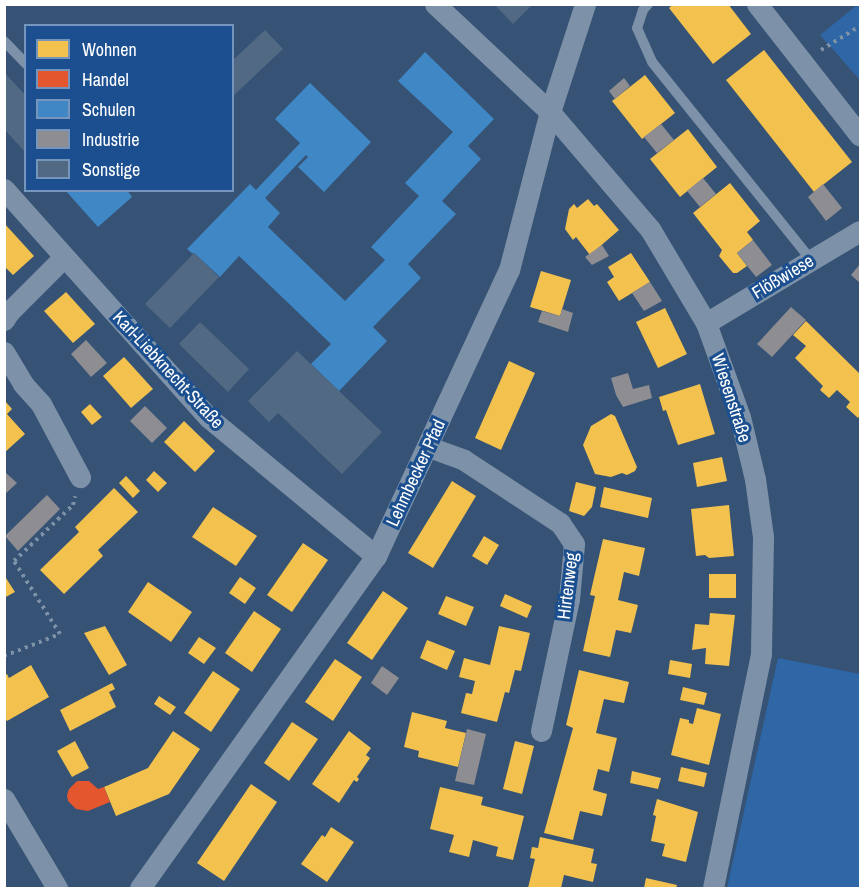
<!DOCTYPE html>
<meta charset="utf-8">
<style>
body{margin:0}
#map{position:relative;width:865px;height:893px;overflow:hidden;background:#365274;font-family:"Archivo Narrow",sans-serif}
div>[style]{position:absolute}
.green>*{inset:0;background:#2f66a5}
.homes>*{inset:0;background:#f2c14e}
.shops>*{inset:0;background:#e4572e}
.schools>*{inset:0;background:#3f88c5}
.industry>*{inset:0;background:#8d8d92}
.building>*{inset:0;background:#526984}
.path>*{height:4px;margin-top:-2px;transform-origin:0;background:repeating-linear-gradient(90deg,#7d92a8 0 3px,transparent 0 7.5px)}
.lane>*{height:10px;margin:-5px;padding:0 5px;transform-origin:5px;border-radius:5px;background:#7d92a8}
.street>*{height:21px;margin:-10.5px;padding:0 10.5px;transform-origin:10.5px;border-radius:10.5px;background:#7d92a8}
span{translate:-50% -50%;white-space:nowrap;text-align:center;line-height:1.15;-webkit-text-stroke:6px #1b4f8f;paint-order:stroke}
.street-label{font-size:18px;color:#fff}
.frame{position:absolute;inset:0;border:6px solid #fff;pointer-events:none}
.legend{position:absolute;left:24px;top:24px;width:210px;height:168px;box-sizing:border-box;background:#1b4f8f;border:2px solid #7695bc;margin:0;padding:8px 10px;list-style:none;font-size:18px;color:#fff}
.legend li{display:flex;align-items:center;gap:12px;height:30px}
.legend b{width:30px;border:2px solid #7695bc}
</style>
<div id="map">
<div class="green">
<i style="clip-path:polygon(857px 5px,860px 5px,860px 80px,820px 35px)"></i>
<i style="clip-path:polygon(778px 658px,860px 674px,860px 888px,727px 888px)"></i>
</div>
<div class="homes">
<i style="clip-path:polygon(673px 4px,728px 4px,751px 34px,713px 64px,669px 8px)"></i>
<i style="clip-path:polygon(764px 50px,852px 162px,814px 192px,726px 80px)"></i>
<i style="clip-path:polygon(645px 75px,675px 113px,642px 139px,612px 101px)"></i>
<i style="clip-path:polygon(688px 129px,717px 167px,680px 197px,650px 159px)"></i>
<i style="clip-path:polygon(730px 183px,760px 221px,747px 232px,753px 240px,737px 253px,747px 266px,737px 273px,733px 273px,719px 256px,722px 250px,693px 213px)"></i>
<i style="clip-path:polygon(588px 199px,594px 206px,597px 204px,619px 230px,590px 255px,576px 237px,573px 240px,565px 229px,569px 209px,574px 204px,577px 208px)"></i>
<i style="clip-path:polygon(4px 223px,34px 256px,13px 275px,4px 266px)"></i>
<i style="clip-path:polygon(631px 253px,650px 282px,619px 301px,607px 282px,614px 277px,608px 267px)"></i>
<i style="clip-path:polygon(541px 271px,571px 280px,560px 316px,530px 307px)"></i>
<i style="clip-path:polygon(66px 292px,95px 324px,73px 343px,44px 311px)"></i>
<i style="clip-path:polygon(665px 308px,687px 354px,658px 368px,636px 322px)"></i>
<i style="clip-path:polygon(806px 321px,860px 374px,860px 415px,858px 418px,846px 407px,850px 402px,837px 390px,829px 398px,820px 390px,823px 386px,795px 358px,806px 346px,793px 335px)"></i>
<i style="clip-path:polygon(124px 357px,153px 389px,131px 408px,103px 376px)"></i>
<i style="clip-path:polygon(509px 361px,535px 373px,501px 450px,475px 438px)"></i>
<i style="clip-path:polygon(700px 384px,715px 434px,678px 445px,666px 410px,663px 411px,659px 397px)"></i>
<i style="clip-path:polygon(5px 401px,12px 409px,7px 414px,25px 434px,4px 453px)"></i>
<i style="clip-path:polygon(90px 404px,102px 417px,92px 425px,81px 412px)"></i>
<i style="clip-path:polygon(611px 414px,615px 416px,637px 467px,635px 471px,627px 475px,622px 473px,611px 477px,595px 474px,583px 445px,591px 426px)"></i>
<i style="clip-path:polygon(184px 421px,215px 451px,195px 472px,164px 442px)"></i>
<i style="clip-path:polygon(722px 457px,727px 481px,697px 487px,693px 463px)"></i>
<i style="clip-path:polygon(154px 471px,167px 483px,158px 492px,146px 480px)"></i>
<i style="clip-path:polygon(126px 476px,140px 491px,133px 498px,119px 483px)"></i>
<i style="clip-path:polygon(452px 481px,476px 496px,433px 568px,408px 553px)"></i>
<i style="clip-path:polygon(576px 482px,596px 487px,592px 507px,584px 516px,569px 511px)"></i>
<i style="clip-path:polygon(604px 487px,652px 498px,648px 518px,600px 507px)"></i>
<i style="clip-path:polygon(114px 488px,138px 512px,98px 550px,103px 556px,64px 594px,40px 570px,79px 532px,75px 527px)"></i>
<i style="clip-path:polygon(729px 505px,734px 556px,709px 558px,705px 555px,696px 556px,691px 509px)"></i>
<i style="clip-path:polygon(213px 507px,257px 536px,236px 566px,192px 537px)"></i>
<i style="clip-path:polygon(484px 536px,499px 545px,487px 565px,472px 556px)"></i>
<i style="clip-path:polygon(603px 539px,645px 548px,639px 576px,624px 572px,618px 600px,638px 605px,631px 633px,616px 630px,610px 657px,583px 651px,595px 596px,590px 595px)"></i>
<i style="clip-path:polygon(303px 543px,328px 560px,292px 612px,267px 595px)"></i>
<i style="clip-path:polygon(709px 574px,736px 574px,736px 598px,709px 598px)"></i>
<i style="clip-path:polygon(4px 575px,15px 592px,4px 598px)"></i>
<i style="clip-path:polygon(240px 577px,256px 588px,245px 604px,229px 593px)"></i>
<i style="clip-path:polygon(148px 582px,192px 612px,171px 642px,128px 612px)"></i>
<i style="clip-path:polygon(383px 591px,408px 608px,372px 660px,347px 643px)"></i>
<i style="clip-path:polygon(505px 594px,532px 606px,527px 618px,500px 606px)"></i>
<i style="clip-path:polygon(446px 596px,474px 607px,466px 626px,438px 614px)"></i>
<i style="clip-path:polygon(254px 611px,281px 629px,252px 672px,225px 653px)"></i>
<i style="clip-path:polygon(710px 613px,735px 615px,729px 666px,705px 664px,706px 648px,692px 650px,695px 624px,709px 625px)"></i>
<i style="clip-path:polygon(105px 626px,127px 665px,109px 675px,84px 633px)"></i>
<i style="clip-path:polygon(499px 626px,530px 633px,521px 671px,515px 670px,509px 693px,505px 692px,497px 722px,461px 713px,466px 693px,472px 694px,475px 681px,459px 677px,464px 658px,490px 665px)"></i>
<i style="clip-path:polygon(199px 637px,216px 648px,204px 664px,188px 653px)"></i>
<i style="clip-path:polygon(427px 640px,455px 651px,447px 670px,420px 658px)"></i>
<i style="clip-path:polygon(335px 659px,362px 677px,333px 721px,305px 702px)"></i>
<i style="clip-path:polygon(670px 660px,692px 664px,690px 678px,668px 674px)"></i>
<i style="clip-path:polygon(31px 665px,49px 697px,7px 721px,4px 717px,4px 676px,7px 674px,9px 678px)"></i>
<i style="clip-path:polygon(579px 670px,629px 682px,624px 703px,604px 699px,596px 733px,617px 738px,609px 772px,598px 769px,593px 790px,607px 794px,602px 816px,580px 811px,573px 840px,544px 833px,573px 728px,566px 725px)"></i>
<i style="clip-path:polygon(213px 671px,240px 689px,211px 732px,184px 713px)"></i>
<i style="clip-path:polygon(112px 683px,115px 689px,109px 692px,116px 707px,70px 731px,60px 710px)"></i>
<i style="clip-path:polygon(683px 687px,707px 693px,704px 705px,680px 700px)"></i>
<i style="clip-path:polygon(159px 696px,176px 707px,170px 715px,154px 704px)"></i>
<i style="clip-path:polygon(697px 708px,721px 714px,709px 765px,671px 755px,680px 718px,689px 720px,689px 723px,693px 724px)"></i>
<i style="clip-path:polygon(412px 712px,447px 721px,445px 728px,466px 733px,458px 767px,418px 757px,419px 751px,404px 747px)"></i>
<i style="clip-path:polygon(292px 722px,318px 739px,289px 781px,264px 763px)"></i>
<i style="clip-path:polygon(173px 731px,200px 749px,169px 794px,116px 816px,104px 787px,148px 768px)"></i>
<i style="clip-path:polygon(349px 731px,371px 748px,366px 755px,370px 758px,357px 777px,359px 779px,357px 782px,354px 780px,339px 803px,312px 784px)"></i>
<i style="clip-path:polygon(75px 741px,89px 768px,72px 777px,57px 751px)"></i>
<i style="clip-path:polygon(515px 741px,534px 746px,522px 794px,503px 789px)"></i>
<i style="clip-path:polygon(681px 767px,707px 773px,704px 787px,678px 781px)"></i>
<i style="clip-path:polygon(632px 771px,661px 778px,658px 789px,630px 783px)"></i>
<i style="clip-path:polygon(251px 784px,277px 802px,224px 881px,197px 863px)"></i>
<i style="clip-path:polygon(440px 787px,483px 797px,481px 805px,524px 816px,513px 860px,496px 856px,498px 847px,473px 840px,469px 857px,449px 852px,454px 835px,430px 829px)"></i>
<i style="clip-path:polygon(657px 799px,698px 812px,686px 862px,662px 856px,665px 844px,651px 841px,656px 816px,653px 815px)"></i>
<i style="clip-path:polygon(331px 827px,354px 842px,327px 882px,301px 864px,322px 835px,325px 837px)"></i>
<i style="clip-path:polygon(540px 837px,594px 849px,591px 863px,597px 864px,593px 882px,564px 875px,561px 888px,528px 888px,535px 859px,530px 858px,532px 847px,538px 848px)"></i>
<i style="clip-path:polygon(646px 878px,677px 885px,676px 888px,644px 888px)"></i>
</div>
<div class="shops">
<i style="clip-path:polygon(77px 781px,89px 781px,98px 789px,104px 787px,110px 802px,88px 811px,76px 809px,68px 801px,67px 795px,69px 789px)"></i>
</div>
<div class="schools">
<i style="clip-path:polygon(425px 52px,494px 119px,468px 146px,481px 159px,442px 201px,456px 214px,408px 264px,421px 278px,373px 327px,387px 341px,339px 391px,311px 364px,331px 344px,239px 256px,220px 277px,194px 253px,193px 254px,187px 249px,250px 184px,256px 190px,300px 143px,275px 119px,310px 83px,371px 142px,324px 192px,298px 167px,308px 157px,306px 155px,265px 198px,280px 213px,268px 227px,345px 301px,385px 260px,371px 247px,419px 196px,405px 183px,453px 132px,398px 81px)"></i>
<i style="clip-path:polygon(65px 190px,127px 190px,132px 197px,98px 227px)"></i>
</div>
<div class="industry">
<i style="clip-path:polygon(624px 78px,630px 86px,615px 99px,609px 91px)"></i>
<i style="clip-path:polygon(661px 124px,674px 140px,657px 153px,644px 137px)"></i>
<i style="clip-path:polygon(703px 178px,716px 194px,700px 207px,687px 191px)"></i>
<i style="clip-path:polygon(823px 184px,842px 208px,826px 221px,808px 197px)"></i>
<i style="clip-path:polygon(753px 240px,772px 265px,756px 277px,737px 253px)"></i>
<i style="clip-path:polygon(602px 245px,609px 256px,592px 265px,585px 257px)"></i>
<i style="clip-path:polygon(860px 264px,860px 283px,851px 275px)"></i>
<i style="clip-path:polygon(650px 282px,662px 301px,644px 311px,632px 293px)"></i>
<i style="clip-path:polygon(791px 307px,806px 320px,772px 357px,757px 344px)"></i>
<i style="clip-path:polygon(562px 309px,573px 313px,568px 332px,538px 322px,542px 311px,560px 316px)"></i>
<i style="clip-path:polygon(86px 340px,107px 363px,91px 377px,71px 354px)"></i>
<i style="clip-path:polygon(628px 373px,633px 389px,649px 385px,652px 398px,623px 407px,616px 395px,611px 378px)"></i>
<i style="clip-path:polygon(145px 406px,167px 428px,152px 443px,130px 421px)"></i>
<i style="clip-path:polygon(4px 471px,17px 483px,4px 495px)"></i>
<i style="clip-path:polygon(47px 495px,60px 509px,18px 551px,5px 536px)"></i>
<i style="clip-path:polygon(382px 666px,399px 678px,387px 695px,371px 683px)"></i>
<i style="clip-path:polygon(467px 729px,486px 734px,474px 785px,455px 781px)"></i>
</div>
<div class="building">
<i style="clip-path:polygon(494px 4px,533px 4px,513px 24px)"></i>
<i style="clip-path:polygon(265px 30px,283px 49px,232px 97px,232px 61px)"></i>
<i style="clip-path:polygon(4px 72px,26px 96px,26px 153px,4px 129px)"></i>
<i style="clip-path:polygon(194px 253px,219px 277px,170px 328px,145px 304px)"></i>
<i style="clip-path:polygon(200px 322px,249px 369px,228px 392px,179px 344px)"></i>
<i style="clip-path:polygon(297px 351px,382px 432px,342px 474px,278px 413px,269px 422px,248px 401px)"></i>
</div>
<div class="path">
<i style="left:821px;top:50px;width:46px;rotate:-31.6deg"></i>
<i style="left:4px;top:656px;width:60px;rotate:-21.4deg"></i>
<i style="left:60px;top:634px;width:86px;rotate:-122.2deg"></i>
<i style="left:14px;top:561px;width:81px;rotate:-43.5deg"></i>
<i style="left:73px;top:505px;width:9px;rotate:-77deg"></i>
</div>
<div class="lane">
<i style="left:648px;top:4px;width:8px;rotate:130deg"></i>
<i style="left:643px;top:10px;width:19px;rotate:108deg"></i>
<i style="left:637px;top:28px;width:37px;rotate:66deg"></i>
<i style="left:652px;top:62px;width:254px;rotate:51.2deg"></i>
<i style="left:4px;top:41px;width:32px;rotate:46deg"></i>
</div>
<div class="street">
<i style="left:435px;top:4px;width:158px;rotate:43.2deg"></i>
<i style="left:550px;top:112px;width:154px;rotate:49.5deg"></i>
<i style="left:650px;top:229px;width:109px;rotate:59.2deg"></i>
<i style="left:706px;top:323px;width:100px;rotate:70.1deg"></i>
<i style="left:740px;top:417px;width:64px;rotate:76.4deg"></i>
<i style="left:755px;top:479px;width:59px;rotate:82.1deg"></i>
<i style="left:763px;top:537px;width:117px;rotate:91deg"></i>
<i style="left:761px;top:654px;width:239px;rotate:101.6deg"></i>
<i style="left:757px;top:4px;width:167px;rotate:52deg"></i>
<i style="left:4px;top:189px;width:307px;rotate:48.2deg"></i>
<i style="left:209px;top:418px;width:217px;rotate:39.6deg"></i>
<i style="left:4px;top:320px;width:9px;rotate:-58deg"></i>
<i style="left:9px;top:312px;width:78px;rotate:-45deg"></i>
<i style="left:706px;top:323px;width:179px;rotate:-30.9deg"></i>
<i style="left:4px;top:352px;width:37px;rotate:59deg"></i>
<i style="left:23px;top:384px;width:27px;rotate:48deg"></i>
<i style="left:41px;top:404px;width:83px;rotate:61.9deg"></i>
<i style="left:429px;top:447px;width:37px;rotate:20deg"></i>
<i style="left:464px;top:460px;width:115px;rotate:33.3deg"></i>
<i style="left:560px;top:523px;width:25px;rotate:56deg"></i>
<i style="left:574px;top:544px;width:55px;rotate:95.2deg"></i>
<i style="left:569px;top:599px;width:135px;rotate:102deg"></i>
<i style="left:4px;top:799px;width:104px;rotate:59.2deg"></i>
<i style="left:140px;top:888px;width:407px;rotate:-54.6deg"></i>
<i style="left:376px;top:556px;width:315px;rotate:-65.1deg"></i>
<i style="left:509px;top:270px;width:163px;rotate:-75.5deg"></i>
<i style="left:550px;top:112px;width:114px;rotate:-72deg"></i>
</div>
<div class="street-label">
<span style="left:783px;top:277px;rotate:-31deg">Flößwiese</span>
<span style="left:168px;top:370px;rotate:47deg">Karl-Liebknecht-Straße</span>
<span style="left:731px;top:398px;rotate:72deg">Wiesenstraße</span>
<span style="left:416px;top:473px;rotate:-65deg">Lehmbecker Pfad</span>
<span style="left:568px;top:586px;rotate:-83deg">Hirtenweg</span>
</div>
<div class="frame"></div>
<ul class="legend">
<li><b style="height:16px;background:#f2c14e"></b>Wohnen</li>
<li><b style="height:16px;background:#e4572e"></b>Handel</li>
<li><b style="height:16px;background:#3f88c5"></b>Schulen</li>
<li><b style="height:16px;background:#8d8d92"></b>Industrie</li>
<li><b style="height:16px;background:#526984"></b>Sonstige</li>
</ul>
</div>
